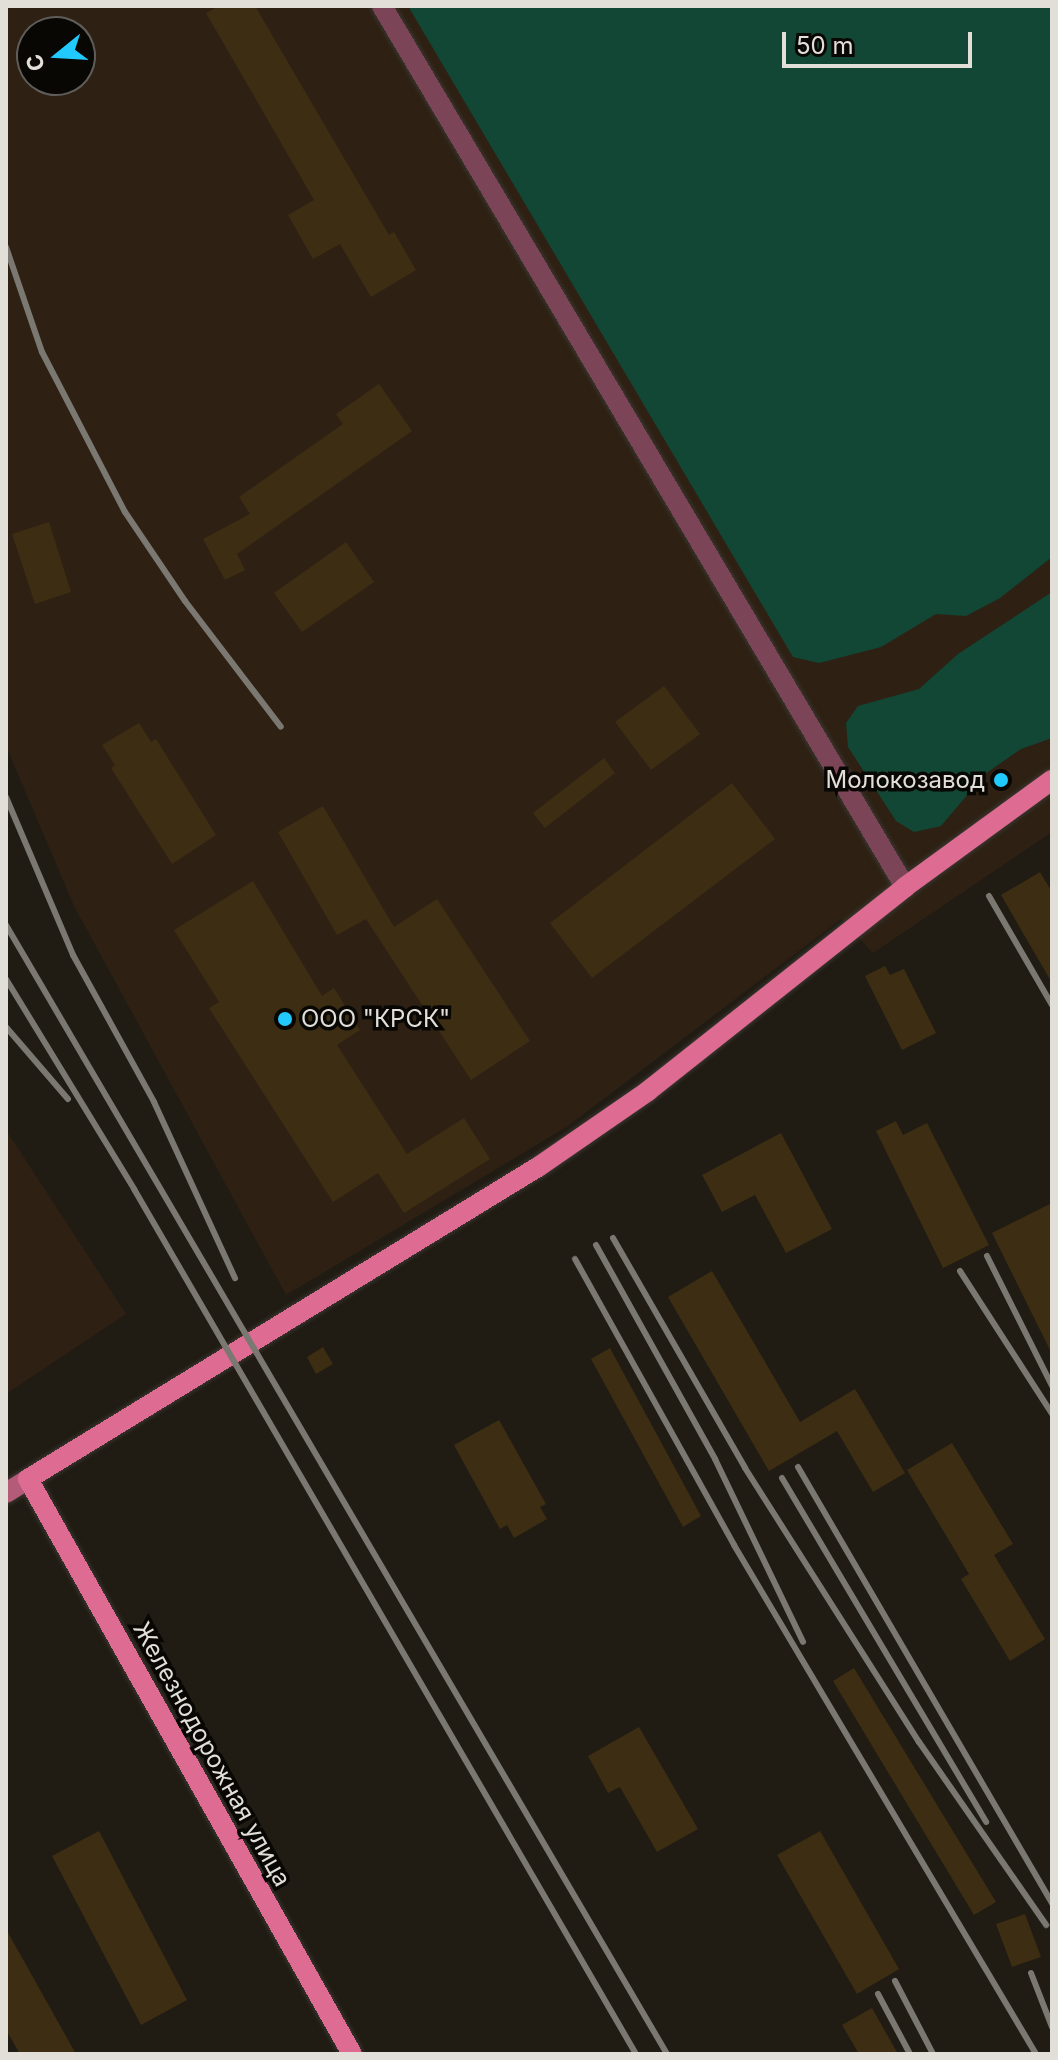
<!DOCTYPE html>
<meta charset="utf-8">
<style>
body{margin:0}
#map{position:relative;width:1058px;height:2060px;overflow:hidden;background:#201c14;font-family:Inter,sans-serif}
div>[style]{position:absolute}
.industrial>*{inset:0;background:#2e2114}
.green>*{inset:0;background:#114734}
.building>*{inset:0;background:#3c2d13}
.roads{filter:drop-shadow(0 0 2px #3b3730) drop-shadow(0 0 2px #3b3730)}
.minor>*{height:20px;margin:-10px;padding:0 10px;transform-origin:10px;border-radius:10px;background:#7c4557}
.secondary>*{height:20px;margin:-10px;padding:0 10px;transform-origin:10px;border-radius:10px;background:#b35b78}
.primary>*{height:20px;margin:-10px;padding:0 10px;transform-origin:10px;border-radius:10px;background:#dd6b92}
.rail>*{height:6px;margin:-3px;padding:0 3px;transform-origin:3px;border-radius:3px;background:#7b7871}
.dots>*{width:22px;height:22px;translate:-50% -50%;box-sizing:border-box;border:4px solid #080704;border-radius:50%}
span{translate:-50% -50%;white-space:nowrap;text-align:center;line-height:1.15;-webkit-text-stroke:7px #080704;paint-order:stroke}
.poi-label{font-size:24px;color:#e2dfd9}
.right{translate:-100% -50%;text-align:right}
.left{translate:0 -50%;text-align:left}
.street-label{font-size:24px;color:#e2dfd9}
.frame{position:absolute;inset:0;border:8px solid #e2dfd9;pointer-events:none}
.north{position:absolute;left:16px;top:16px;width:80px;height:80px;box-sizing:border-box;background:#080704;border:2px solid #5f5d59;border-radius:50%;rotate:252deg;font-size:22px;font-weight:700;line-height:32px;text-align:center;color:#e2dfd9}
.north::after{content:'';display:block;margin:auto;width:28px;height:36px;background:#21c9fd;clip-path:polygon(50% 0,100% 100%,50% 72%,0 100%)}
.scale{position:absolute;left:782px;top:32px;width:190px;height:36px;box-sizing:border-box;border:4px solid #e2dfd9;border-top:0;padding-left:10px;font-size:24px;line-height:28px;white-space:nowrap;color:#e2dfd9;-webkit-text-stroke:6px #080704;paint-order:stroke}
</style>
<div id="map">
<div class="industrial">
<i style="clip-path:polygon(evenodd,6px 6px,1052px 6px,1052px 832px,873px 953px,841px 919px,568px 1126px,286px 1295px,74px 906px,6px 746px,6px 6px,32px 32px,80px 32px,80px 80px,32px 80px,32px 32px)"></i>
<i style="clip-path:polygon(6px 1130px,126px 1314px,6px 1394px)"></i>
</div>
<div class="green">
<i style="clip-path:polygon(408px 6px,1052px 6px,1052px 557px,1000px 598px,966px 616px,936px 614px,881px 647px,819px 663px,793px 657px)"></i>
<i style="clip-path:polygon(1052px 592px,1052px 738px,1021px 749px,985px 774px,941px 826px,914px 832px,896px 821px,848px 747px,846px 723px,858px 706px,919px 689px,958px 654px)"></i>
</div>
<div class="building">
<i style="clip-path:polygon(219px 6px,255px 6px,389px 235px,394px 232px,416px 270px,371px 297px,340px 244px,313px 259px,288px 215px,314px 200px,206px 13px)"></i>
<i style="clip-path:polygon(379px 384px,412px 431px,237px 554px,245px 570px,225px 580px,203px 539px,250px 514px,239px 497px,343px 424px,336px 414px)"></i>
<i style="clip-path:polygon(49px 522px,71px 592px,35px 604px,12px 534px)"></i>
<i style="clip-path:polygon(346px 542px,374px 582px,302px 632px,274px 593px)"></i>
<i style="clip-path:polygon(664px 686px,700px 734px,651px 770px,615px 722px)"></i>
<i style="clip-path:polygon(139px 723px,151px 742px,156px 739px,216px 835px,172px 864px,111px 768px,115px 765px,102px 745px)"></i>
<i style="clip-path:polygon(604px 758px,615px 773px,545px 828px,533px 813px)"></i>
<i style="clip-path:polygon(732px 783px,775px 839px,592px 978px,550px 923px)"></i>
<i style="clip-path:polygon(323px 806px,394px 927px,437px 899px,530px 1041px,471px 1080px,366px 919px,337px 935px,278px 832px)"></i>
<i style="clip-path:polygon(1040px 872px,1052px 892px,1052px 983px,1001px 895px)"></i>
<i style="clip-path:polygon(253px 881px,322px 996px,334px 988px,360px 1030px,337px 1045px,407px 1154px,464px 1118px,490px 1159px,404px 1213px,378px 1173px,333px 1202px,209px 1008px,219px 1002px,174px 930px)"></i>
<i style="clip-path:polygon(885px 966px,890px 975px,904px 969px,936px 1033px,902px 1050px,865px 976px)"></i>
<i style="clip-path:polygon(896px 1121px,903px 1135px,927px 1123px,989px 1245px,943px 1268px,876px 1131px)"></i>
<i style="clip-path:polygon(781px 1133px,832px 1229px,786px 1253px,755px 1195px,722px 1212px,702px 1175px)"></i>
<i style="clip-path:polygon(1052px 1203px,1052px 1354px,992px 1233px)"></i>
<i style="clip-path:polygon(712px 1271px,800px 1422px,855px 1389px,905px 1473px,873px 1492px,837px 1431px,769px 1471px,668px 1297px)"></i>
<i style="clip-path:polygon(323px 1347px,333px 1364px,316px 1374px,307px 1357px)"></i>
<i style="clip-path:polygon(610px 1348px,701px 1516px,683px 1527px,591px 1359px)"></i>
<i style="clip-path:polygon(499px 1420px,546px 1504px,540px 1507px,547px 1519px,514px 1538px,507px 1525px,500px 1529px,454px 1445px)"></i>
<i style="clip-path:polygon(952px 1443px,1013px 1544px,994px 1555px,1045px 1639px,1010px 1661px,961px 1579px,969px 1574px,907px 1470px)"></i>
<i style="clip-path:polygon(854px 1668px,996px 1902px,974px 1915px,833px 1681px)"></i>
<i style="clip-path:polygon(639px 1727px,698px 1829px,657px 1852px,620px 1787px,608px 1793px,588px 1756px)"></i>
<i style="clip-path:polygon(99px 1831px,187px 2000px,141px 2025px,52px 1856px)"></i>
<i style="clip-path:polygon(820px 1831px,899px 1969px,857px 1994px,777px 1855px)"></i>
<i style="clip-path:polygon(1025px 1914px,1041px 1957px,1012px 1967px,996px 1924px)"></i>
<i style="clip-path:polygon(6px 1929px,76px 2054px,20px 2054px,6px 2030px)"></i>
<i style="clip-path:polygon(872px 2008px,898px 2054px,859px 2054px,842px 2025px)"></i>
</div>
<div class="roads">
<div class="minor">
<i style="left:382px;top:6px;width:1025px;rotate:59.3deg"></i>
</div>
<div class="secondary">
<i style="left:6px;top:1493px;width:26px;rotate:-32deg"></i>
</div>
<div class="primary">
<i style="left:352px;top:2054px;width:660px;rotate:-119.4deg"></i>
<i style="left:28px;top:1479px;width:598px;rotate:-31.46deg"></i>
<i style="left:538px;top:1167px;width:134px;rotate:-34.6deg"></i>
<i style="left:648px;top:1091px;width:328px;rotate:-38.4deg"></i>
<i style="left:905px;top:887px;width:182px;rotate:-36.1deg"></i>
</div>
</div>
<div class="rail">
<i style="left:6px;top:247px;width:111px;rotate:71.1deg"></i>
<i style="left:42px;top:352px;width:180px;rotate:62.6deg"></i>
<i style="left:125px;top:512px;width:107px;rotate:56deg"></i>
<i style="left:185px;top:601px;width:158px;rotate:52.7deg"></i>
<i style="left:6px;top:797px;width:172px;rotate:67deg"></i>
<i style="left:73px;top:955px;width:168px;rotate:61.1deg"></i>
<i style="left:154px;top:1102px;width:194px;rotate:65.3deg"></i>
<i style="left:989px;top:896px;width:126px;rotate:60deg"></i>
<i style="left:6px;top:925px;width:1308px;rotate:59.65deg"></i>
<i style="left:6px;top:979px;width:246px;rotate:58.6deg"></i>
<i style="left:134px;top:1189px;width:1000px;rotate:59.87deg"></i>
<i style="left:6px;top:1027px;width:95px;rotate:49.3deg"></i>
<i style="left:613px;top:1238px;width:265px;rotate:60.1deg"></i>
<i style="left:745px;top:1468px;width:325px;rotate:57.6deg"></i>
<i style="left:919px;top:1742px;width:223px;rotate:55.2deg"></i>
<i style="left:596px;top:1245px;width:245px;rotate:60.9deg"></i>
<i style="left:715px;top:1459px;width:203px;rotate:64.3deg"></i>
<i style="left:987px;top:1256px;width:145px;rotate:63.4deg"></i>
<i style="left:575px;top:1259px;width:327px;rotate:60.9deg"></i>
<i style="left:734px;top:1545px;width:592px;rotate:59.32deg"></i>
<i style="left:960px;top:1271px;width:170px;rotate:57.2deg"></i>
<i style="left:798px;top:1467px;width:505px;rotate:59.78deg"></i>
<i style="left:782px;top:1478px;width:400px;rotate:59.3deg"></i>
<i style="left:1031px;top:1973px;width:58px;rotate:68.7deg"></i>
<i style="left:895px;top:1981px;width:82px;rotate:62.5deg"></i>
<i style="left:878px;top:1994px;width:68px;rotate:61.9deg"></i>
</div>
<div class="dots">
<i style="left:1001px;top:780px;background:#21c9fd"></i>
<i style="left:285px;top:1019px;background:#21c9fd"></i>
</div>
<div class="poi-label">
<span class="right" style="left:985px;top:780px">Молокозавод</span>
<span class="left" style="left:301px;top:1019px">ООО "КРСК"</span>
</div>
<div class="street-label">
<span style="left:212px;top:1754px;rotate:61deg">Железнодорожная улица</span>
</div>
<div class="frame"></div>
<div class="north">С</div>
<div class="scale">50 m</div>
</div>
